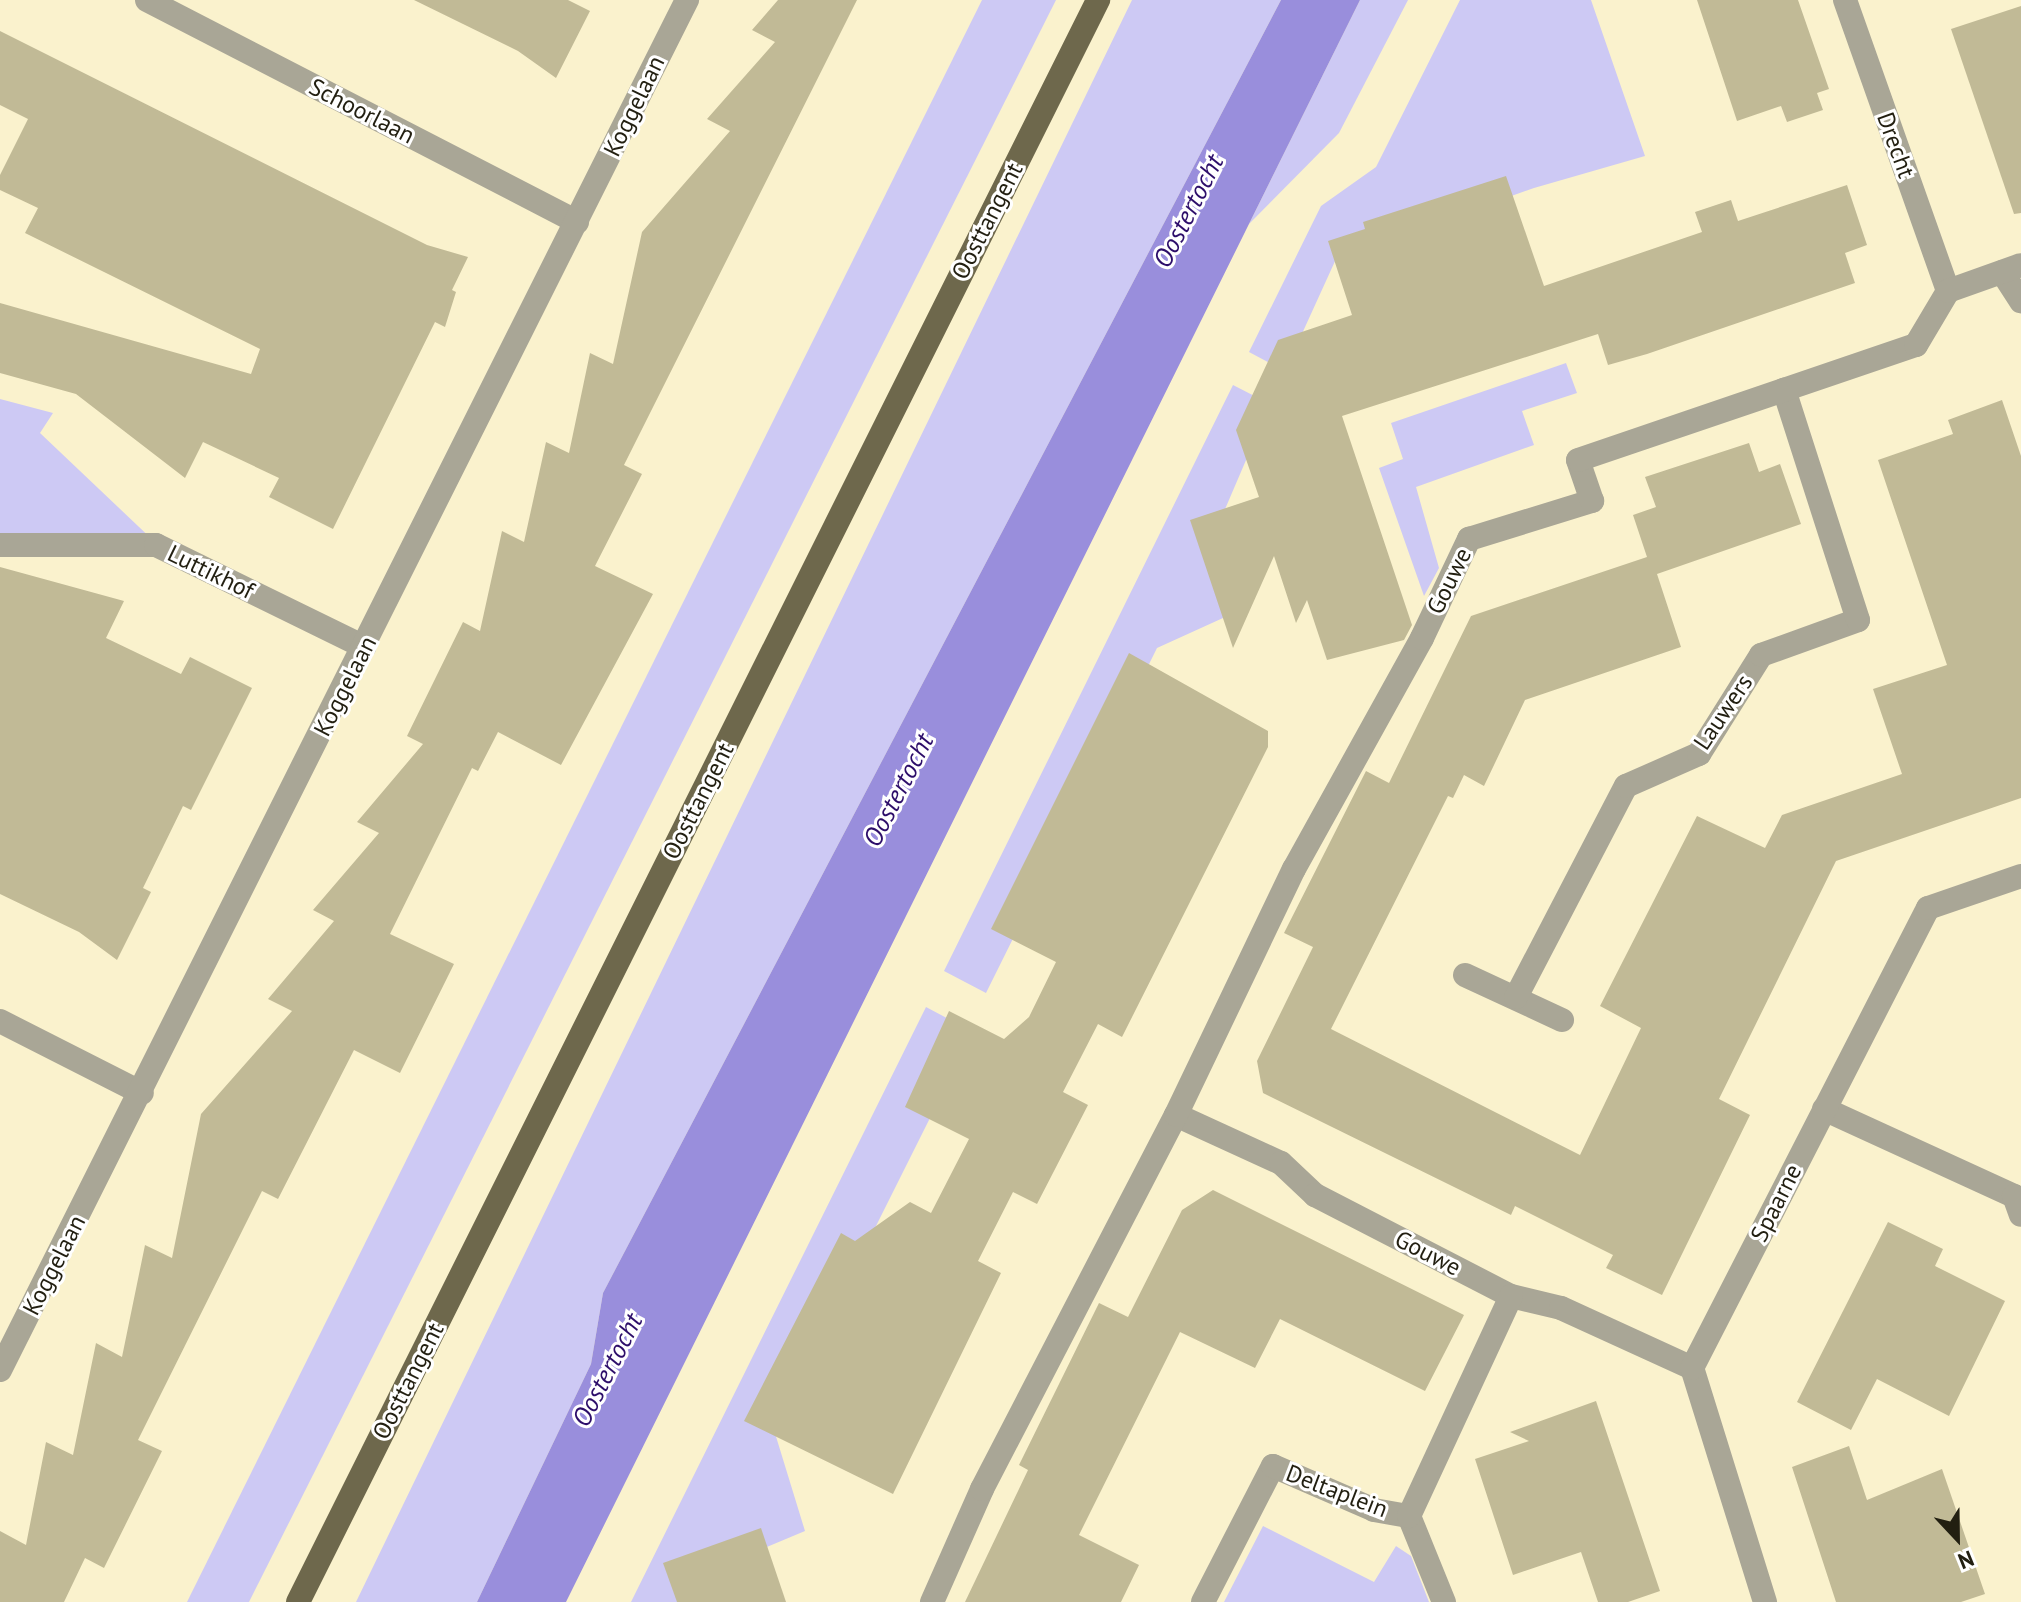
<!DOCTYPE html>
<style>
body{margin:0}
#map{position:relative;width:2021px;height:1602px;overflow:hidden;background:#faf2cd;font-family:"PT Sans",sans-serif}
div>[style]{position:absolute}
.green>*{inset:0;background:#cdc9f4}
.water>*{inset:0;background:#998edc}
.building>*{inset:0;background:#c1ba96}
.minor>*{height:24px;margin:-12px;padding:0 12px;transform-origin:12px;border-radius:12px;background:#a9a696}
.major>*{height:24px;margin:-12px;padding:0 12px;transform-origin:12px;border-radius:12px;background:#6e684c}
span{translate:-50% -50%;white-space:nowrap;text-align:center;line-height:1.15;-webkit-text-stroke:6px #fff;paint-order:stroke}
.street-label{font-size:24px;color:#221f11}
.water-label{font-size:26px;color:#2d0e6a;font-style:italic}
.north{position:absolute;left:1917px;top:1498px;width:80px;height:80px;-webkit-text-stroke:6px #fff;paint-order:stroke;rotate:158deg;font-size:22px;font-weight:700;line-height:32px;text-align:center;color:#221f11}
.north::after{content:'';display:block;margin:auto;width:28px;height:36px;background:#221f11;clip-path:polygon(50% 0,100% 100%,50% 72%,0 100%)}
</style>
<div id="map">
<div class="green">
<i style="clip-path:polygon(982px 0,1056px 0,249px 1602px,187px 1602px)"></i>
<i style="clip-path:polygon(1132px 0,1281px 0,603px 1293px,591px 1364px,477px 1602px,356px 1602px)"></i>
<i style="clip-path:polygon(1360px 0,1408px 0,1339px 133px,1249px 224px)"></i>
<i style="clip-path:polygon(1460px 0,1591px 0,1645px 156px,1534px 188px,1336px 259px,1285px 371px,1249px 352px,1321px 206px,1376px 167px)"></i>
<i style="clip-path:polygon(1566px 363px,1577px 393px,1522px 411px,1534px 445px,1416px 487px,1439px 568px,1424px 596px,1379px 468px,1403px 459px,1391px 423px)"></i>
<i style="clip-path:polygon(1233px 385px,1270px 404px,1214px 535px,1245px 608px,1157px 648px,986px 993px,944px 971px)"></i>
<i style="clip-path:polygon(0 399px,53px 413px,40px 433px,158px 545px,0 545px)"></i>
<i style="clip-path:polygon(926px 1007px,973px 1032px,774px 1430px,805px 1531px,693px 1578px,680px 1602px,631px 1602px)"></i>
<i style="clip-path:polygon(1263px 1526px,1374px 1582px,1396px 1546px,1411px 1556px,1429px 1602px,1224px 1602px)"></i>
</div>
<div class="water">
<i style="clip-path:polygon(1281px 0,1360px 0,566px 1602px,477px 1602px,591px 1364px,603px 1293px)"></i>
</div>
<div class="building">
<i style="clip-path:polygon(414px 0,568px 0,590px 11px,556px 78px,518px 51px)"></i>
<i style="clip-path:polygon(778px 0,857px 0,624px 465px,642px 474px,595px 566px,653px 594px,561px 765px,498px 732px,478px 771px,472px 768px,390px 934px,454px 964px,400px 1073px,354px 1050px,278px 1199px,262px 1191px,138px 1440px,162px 1451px,104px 1568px,85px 1558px,64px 1602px,0 1602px,0 1531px,26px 1545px,46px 1442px,73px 1455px,96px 1343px,122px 1357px,145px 1245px,172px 1258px,201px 1114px,292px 1011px,268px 999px,334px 921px,313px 910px,379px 833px,357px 822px,423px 744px,407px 736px,463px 622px,480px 631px,502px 531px,524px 542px,546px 442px,569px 453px,590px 353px,613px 364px,642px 232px,730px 131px,707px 119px,775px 42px,752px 30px)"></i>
<i style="clip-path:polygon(1697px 0,1798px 0,1829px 89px,1817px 93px,1823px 110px,1787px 122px,1781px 106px,1737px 121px)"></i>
<i style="clip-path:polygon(2021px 6px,2021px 213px,2014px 214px,1951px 29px)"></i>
<i style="clip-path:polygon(0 31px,427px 245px,468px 257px,452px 290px,456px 292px,445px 327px,435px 322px,333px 529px,269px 497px,279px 478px,203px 442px,185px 478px,76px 394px,0 373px,0 303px,251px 374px,260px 349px,25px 233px,38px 208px,0 190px,0 175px,28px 119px,0 105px)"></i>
<i style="clip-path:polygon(1506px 176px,1544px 286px,1702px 232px,1695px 212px,1731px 200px,1738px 221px,1847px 185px,1867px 245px,1845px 253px,1855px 283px,1647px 354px,1608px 365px,1598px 334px,1342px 416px,1412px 625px,1404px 640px,1327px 660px,1307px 600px,1296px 623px,1274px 556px,1233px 648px,1190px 520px,1259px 497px,1236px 430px,1278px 340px,1352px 315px,1328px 241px,1365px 229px,1363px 222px)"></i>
<i style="clip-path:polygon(2002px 400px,2021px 456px,2021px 798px,1836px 861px,1719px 1099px,1750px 1115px,1662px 1295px,1606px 1268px,1613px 1255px,1515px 1206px,1511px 1215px,1263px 1093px,1257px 1061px,1313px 947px,1284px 933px,1366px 771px,1389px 783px,1471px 616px,1647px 557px,1633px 515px,1656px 507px,1645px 477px,1749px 443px,1759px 472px,1780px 464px,1801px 524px,1657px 574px,1681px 647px,1525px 700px,1484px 786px,1464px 775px,1453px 798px,1448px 796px,1331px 1029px,1580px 1155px,1641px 1028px,1600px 1006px,1697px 816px,1765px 848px,1782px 815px,1902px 774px,1873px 689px,1947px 665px,1878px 460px,1953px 434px,1948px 420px)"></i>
<i style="clip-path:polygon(0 567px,124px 601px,106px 638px,181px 674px,190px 657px,252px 688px,191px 810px,183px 806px,143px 888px,151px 892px,117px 960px,79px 932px,0 894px)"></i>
<i style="clip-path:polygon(1129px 653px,1268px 731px,1268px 747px,1122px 1037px,1098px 1024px,1063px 1092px,1088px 1105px,1037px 1204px,1013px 1192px,978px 1261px,1001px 1273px,893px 1494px,744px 1421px,841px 1233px,855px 1241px,910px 1202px,931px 1213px,969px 1139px,905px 1107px,949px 1011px,1004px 1039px,1029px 1017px,1056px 962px,991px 929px)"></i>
<i style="clip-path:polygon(1213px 1190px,1464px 1315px,1425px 1391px,1280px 1319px,1255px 1368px,1180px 1332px,1079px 1535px,1139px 1565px,1121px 1602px,965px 1602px,1028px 1470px,1019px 1465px,1099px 1303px,1128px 1317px,1182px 1210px)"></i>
<i style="clip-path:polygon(1888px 1222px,1943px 1249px,1935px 1266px,2005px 1301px,1949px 1416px,1877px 1379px,1851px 1430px,1797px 1402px)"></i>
<i style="clip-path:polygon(1596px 1401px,1660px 1591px,1628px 1602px,1598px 1602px,1581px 1552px,1513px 1575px,1475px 1459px,1529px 1441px,1510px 1432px)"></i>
<i style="clip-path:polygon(1849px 1446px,1867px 1500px,1942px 1469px,1985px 1594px,1961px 1602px,1836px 1602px,1792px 1467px)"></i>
<i style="clip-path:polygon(761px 1528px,786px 1602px,677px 1602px,663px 1563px)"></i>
</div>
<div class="minor">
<i style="left:147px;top:0;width:484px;rotate:27.3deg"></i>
<i style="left:1845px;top:0;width:309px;rotate:70.5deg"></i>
<i style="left:2002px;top:272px;width:35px;rotate:57deg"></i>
<i style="left:0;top:545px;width:156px"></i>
<i style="left:156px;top:545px;width:232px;rotate:26.1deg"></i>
<i style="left:1465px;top:975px;width:107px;rotate:24.9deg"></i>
<i style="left:1516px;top:997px;width:238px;rotate:-62.5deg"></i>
<i style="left:1626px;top:786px;width:80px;rotate:-23.7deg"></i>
<i style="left:1699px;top:754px;width:117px;rotate:-57.9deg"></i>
<i style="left:1761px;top:655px;width:103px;rotate:-19.8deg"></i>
<i style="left:1858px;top:620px;width:242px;rotate:-107.8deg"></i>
<i style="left:0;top:1021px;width:159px;rotate:26.9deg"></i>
<i style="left:1824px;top:1109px;width:209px;rotate:24.6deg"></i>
<i style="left:2014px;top:1196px;width:20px;rotate:70deg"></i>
<i style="left:1176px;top:1115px;width:115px;rotate:24.6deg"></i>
<i style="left:1281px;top:1163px;width:47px;rotate:43.3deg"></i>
<i style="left:1315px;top:1195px;width:220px;rotate:27.3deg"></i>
<i style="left:1511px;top:1296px;width:51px;rotate:13.5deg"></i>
<i style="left:1561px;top:1308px;width:144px;rotate:24.6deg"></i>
<i style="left:0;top:1370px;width:1533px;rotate:-63.37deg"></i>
<i style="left:1409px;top:1516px;width:93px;rotate:67.9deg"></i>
<i style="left:932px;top:1602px;width:124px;rotate:-66.1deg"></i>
<i style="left:982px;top:1489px;width:421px;rotate:-62.6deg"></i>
<i style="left:1176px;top:1115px;width:273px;rotate:-64.4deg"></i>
<i style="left:1294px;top:869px;width:264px;rotate:-61deg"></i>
<i style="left:1422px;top:638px;width:110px;rotate:-64.6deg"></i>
<i style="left:1469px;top:539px;width:129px;rotate:-17.2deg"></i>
<i style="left:1592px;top:501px;width:43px;rotate:-108.9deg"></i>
<i style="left:1578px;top:460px;width:357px;rotate:-18.8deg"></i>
<i style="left:1916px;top:345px;width:63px;rotate:-59.3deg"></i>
<i style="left:1948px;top:291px;width:77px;rotate:-19.6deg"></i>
<i style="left:1203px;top:1602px;width:153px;rotate:-62.8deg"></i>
<i style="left:1273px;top:1466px;width:110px;rotate:23.5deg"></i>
<i style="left:1374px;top:1510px;width:36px;rotate:10deg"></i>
<i style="left:1409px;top:1516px;width:242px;rotate:-65.1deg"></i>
<i style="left:1765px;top:1602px;width:245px;rotate:-107.3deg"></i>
<i style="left:1692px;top:1368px;width:517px;rotate:-62.84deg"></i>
<i style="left:1928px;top:908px;width:98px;rotate:-19deg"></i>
</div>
<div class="major">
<i style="left:298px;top:1602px;width:1791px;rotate:-63.46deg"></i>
</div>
<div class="street-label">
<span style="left:634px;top:106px;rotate:-64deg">Koggelaan</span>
<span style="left:362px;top:111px;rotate:27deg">Schoorlaan</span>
<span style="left:1896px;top:145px;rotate:70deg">Drecht</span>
<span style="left:987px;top:221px;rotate:-63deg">Oosttangent</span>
<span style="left:211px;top:572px;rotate:26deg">Luttikhof</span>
<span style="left:1449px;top:581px;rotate:-64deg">Gouwe</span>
<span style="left:345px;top:686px;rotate:-63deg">Koggelaan</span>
<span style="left:1723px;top:712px;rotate:-56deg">Lauwers</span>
<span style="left:698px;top:801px;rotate:-63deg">Oosttangent</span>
<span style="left:1776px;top:1203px;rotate:-63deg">Spaarne</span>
<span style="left:1428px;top:1253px;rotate:27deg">Gouwe</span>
<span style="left:54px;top:1265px;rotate:-63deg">Koggelaan</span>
<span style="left:408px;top:1381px;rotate:-63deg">Oosttangent</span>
<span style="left:1337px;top:1491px;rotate:21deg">Deltaplein</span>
</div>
<div class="water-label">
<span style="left:1188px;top:211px;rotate:-63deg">Oostertocht</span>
<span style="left:898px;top:790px;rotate:-63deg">Oostertocht</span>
<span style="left:607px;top:1370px;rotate:-63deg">Oostertocht</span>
</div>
<div class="north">N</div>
</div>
